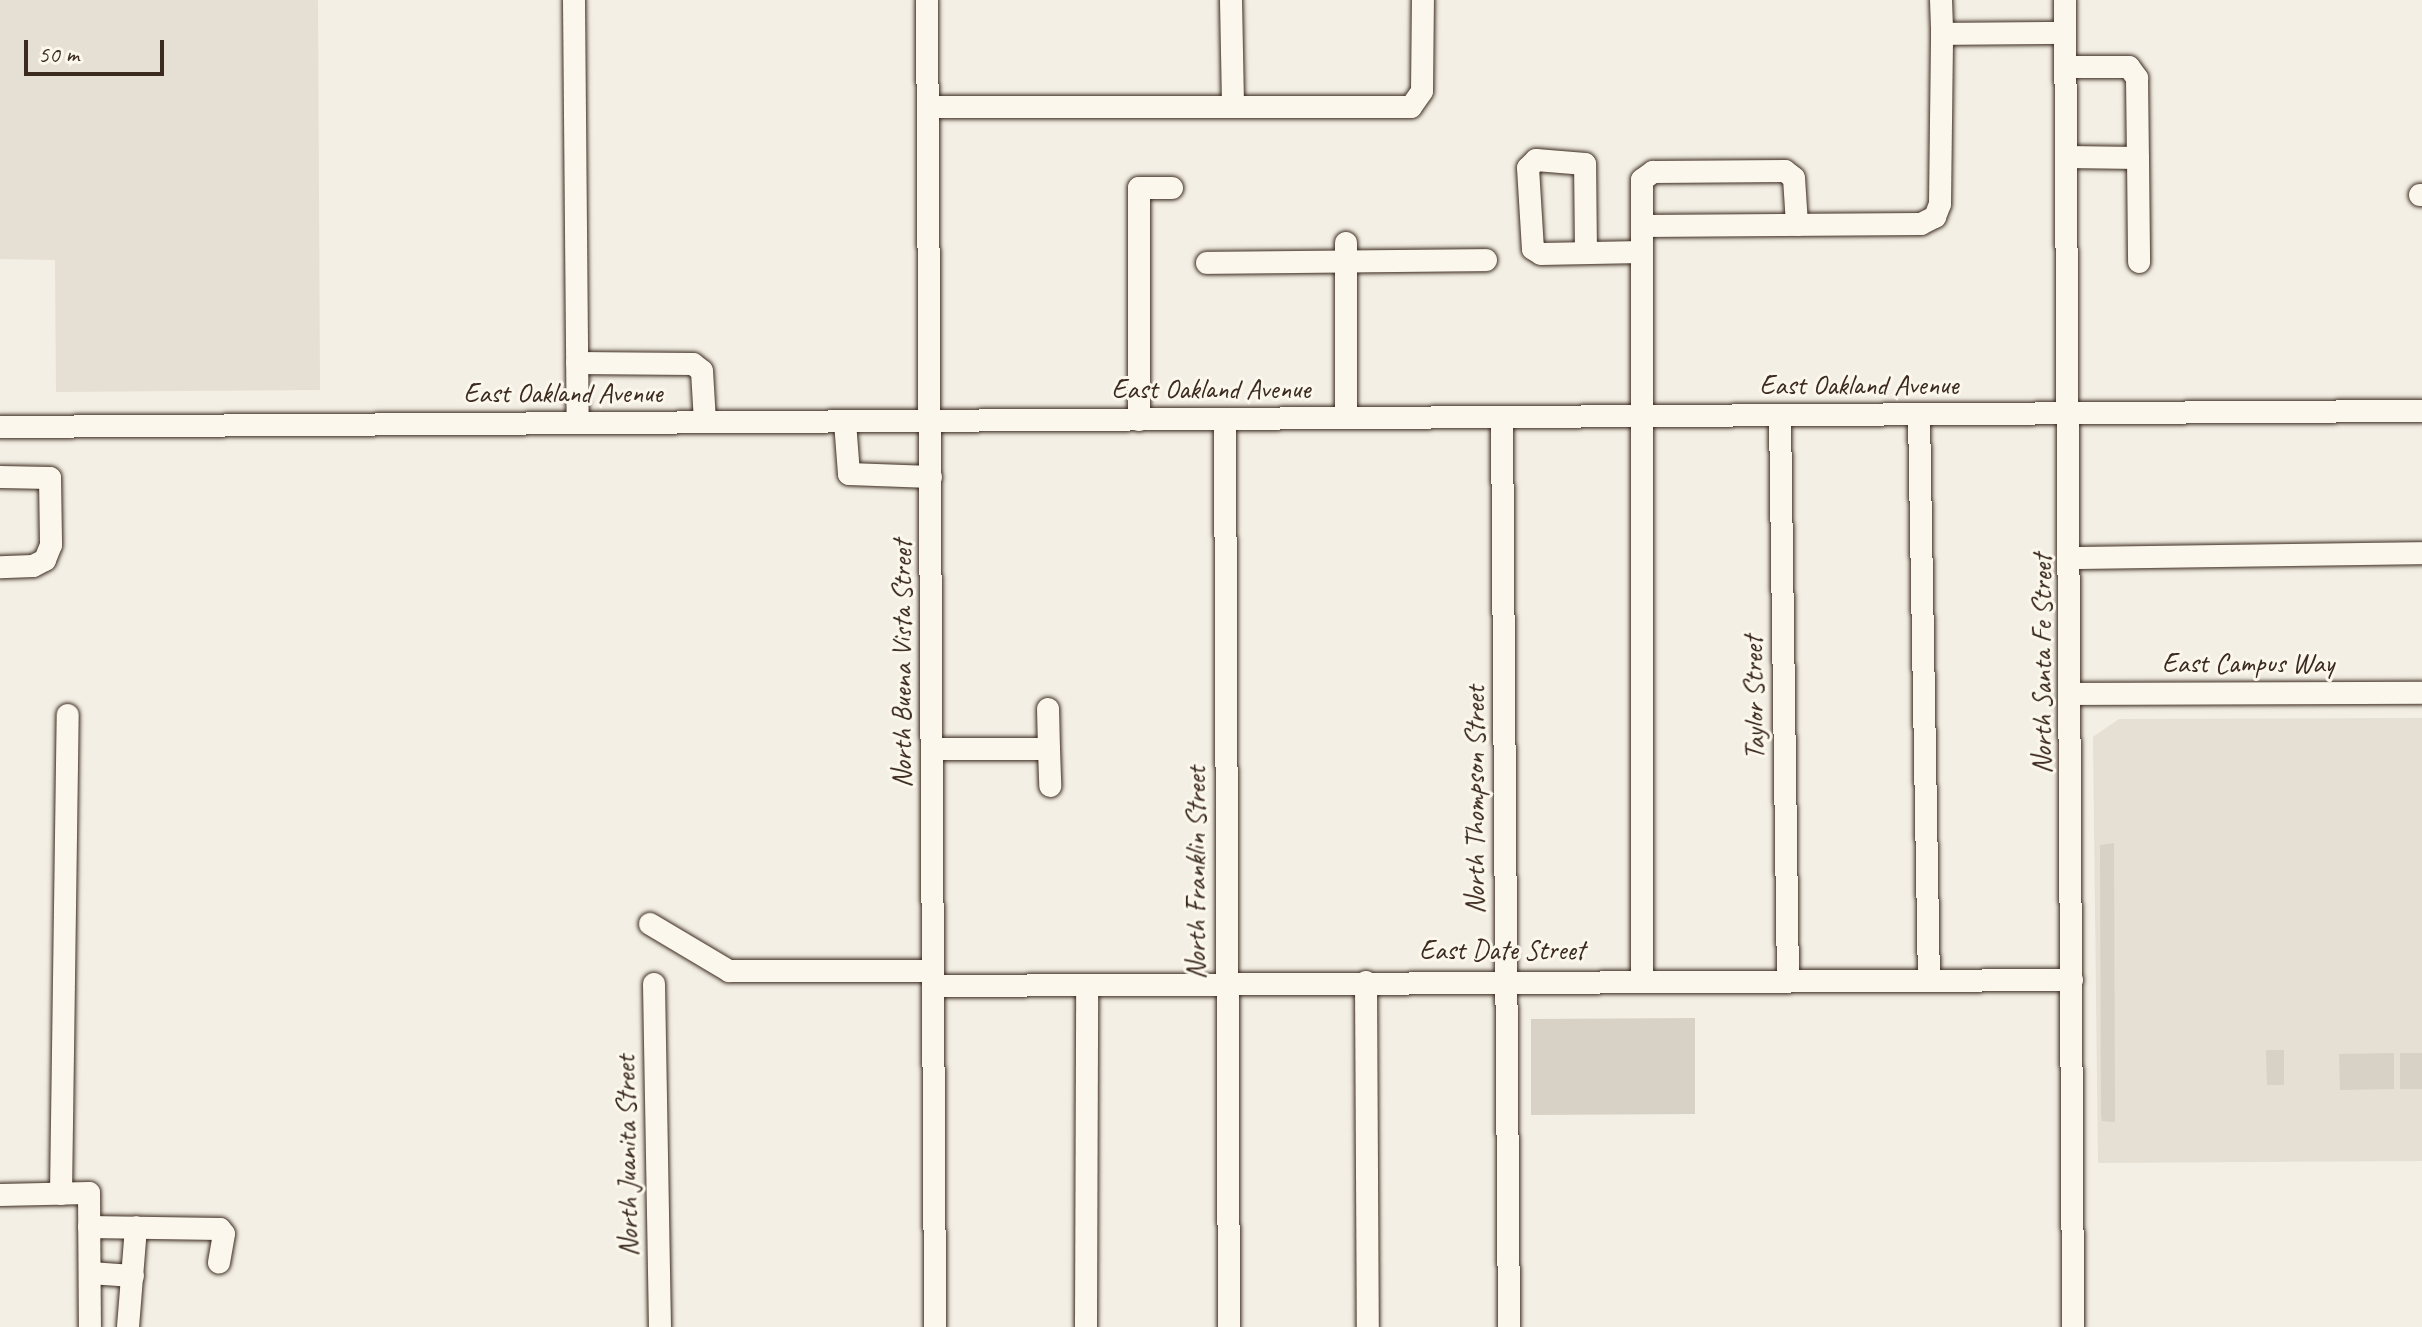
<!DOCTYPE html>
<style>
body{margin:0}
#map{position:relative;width:2422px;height:1327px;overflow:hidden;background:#f3efe4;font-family:Caveat,sans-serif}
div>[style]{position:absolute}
.built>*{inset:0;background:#e5dfd4}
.green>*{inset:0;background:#d8d1c6}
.roads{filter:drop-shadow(0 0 2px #3b2a1e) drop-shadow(0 0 2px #3b2a1e)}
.minor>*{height:22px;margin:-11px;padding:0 11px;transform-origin:11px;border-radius:11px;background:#fbf7ec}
span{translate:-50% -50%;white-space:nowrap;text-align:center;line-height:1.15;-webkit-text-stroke:6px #fbf7ec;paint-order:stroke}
.street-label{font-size:28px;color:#3b2a1e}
.scale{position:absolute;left:24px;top:40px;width:140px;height:36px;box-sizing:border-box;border:4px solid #3b2a1e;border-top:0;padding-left:10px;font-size:24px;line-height:28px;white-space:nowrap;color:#3b2a1e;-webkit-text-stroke:6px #fbf7ec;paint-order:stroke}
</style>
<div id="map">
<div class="built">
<i style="clip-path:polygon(0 0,318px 0,320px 390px,56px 392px,55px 260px,0 259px)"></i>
<i style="clip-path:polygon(2422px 718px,2422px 1161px,2098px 1163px,2093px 737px,2119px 719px)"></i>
</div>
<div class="green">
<i style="clip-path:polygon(2114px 843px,2115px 1122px,2102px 1121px,2101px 1116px,2100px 845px)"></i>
<i style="clip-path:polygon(1695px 1018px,1695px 1114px,1531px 1115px,1531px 1019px)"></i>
<i style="clip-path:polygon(2266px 1050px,2284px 1050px,2284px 1085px,2267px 1085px)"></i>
<i style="clip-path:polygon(2394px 1053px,2394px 1089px,2340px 1090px,2339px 1054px)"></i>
<i style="clip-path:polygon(2400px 1053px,2422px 1053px,2422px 1089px,2400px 1089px)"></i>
</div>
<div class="roads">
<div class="minor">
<i style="left:574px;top:0;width:423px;rotate:89.5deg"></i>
<i style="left:927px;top:0;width:1327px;rotate:89.65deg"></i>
<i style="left:1231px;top:0;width:107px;rotate:88.9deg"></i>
<i style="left:1941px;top:0;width:34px;rotate:88deg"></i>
<i style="left:2065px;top:0;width:1327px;rotate:89.65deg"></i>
<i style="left:2066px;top:67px;width:63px"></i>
<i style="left:2129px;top:67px;width:14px;rotate:54deg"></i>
<i style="left:2137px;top:78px;width:80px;rotate:89.3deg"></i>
<i style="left:2138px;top:158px;width:71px;rotate:-179.2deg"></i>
<i style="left:928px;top:107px;width:483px"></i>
<i style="left:1411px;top:107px;width:19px;rotate:-55deg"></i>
<i style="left:1422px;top:91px;width:91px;rotate:-89.4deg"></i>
<i style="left:2138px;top:158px;width:104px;rotate:89.4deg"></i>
<i style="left:2420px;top:195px;width:2px"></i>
<i style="left:1642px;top:226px;width:46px;rotate:-90deg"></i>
<i style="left:1642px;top:180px;width:14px;rotate:-36deg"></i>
<i style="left:1653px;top:172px;width:132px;rotate:-0.4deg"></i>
<i style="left:1785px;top:171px;width:11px;rotate:38deg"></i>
<i style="left:1794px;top:178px;width:47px;rotate:86.3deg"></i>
<i style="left:1586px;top:253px;width:89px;rotate:-90.6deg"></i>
<i style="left:1585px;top:164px;width:49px;rotate:-175.3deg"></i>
<i style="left:1536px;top:160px;width:11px;rotate:135deg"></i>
<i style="left:1528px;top:168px;width:81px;rotate:86.5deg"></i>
<i style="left:1533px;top:249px;width:9px;rotate:32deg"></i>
<i style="left:1541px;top:254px;width:101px;rotate:-1.1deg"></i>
<i style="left:1207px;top:263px;width:279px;rotate:-0.6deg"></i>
<i style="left:577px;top:363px;width:116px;rotate:0.5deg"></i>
<i style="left:693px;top:364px;width:11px;rotate:38deg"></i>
<i style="left:702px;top:371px;width:51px;rotate:86.6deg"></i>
<i style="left:1780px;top:415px;width:565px;rotate:89.19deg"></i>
<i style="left:1919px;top:415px;width:565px;rotate:88.99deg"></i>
<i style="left:1502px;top:417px;width:910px;rotate:89.56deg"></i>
<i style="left:1346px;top:418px;width:175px;rotate:-90deg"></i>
<i style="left:1225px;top:419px;width:908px;rotate:89.75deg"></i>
<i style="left:1139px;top:420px;width:232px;rotate:-90deg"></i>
<i style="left:1139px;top:188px;width:33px"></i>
<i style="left:845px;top:422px;width:52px;rotate:85.6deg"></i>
<i style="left:849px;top:474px;width:82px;rotate:2.1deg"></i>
<i style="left:0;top:427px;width:2422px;rotate:-0.38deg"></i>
<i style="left:0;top:477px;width:50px;rotate:1.1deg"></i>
<i style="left:50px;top:478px;width:67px;rotate:89.1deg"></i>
<i style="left:51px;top:545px;width:16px;rotate:112deg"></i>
<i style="left:45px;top:560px;width:13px;rotate:153deg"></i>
<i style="left:33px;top:566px;width:33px;rotate:178deg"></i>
<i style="left:2072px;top:558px;width:350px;rotate:-0.8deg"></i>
<i style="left:2073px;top:694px;width:349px;rotate:-0.2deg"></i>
<i style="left:932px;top:749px;width:117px"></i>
<i style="left:1049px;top:749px;width:40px;rotate:-91.4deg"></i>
<i style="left:1049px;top:749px;width:37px;rotate:88deg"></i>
<i style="left:650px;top:924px;width:92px;rotate:30.7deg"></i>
<i style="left:729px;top:971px;width:204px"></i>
<i style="left:1642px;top:980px;width:754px;rotate:-90deg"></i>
<i style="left:1642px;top:226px;width:279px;rotate:-0.4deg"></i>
<i style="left:1921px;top:224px;width:16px;rotate:-27deg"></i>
<i style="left:1935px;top:217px;width:14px;rotate:-69deg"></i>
<i style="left:1940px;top:204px;width:170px;rotate:-89.3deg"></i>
<i style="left:1942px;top:34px;width:123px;rotate:-0.5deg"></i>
<i style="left:1366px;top:982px;width:345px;rotate:89.7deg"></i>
<i style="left:654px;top:984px;width:343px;rotate:89deg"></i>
<i style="left:933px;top:986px;width:1139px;rotate:-0.3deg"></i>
<i style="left:61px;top:1194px;width:479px;rotate:-89.2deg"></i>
<i style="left:0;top:1195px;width:89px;rotate:-1.3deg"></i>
<i style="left:89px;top:1193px;width:134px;rotate:89.6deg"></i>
<i style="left:89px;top:1227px;width:131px;rotate:0.9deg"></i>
<i style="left:220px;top:1229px;width:6px;rotate:51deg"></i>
<i style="left:224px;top:1234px;width:29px;rotate:100deg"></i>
<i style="left:90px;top:1273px;width:43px;rotate:4deg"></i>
<i style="left:128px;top:1327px;width:100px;rotate:-85.4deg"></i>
<i style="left:1086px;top:1327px;width:342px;rotate:-89.8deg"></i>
</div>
</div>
<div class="street-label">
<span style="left:1859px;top:385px">East Oakland Avenue</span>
<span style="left:1211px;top:389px">East Oakland Avenue</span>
<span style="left:563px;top:393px">East Oakland Avenue</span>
<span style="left:2248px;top:663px">East Campus Way</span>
<span style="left:902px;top:664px;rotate:-90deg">North Buena Vista Street</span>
<span style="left:2042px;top:664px;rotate:-90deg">North Santa Fe Street</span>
<span style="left:1754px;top:698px;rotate:-91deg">Taylor Street</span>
<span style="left:1475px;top:800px;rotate:-90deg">North Thompson Street</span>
<span style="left:1196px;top:873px;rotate:-90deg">North Franklin Street</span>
<span style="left:1502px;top:950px">East Date Street</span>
<span style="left:627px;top:1156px;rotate:-91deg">North Juanita Street</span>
</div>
<div class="scale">50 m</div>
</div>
